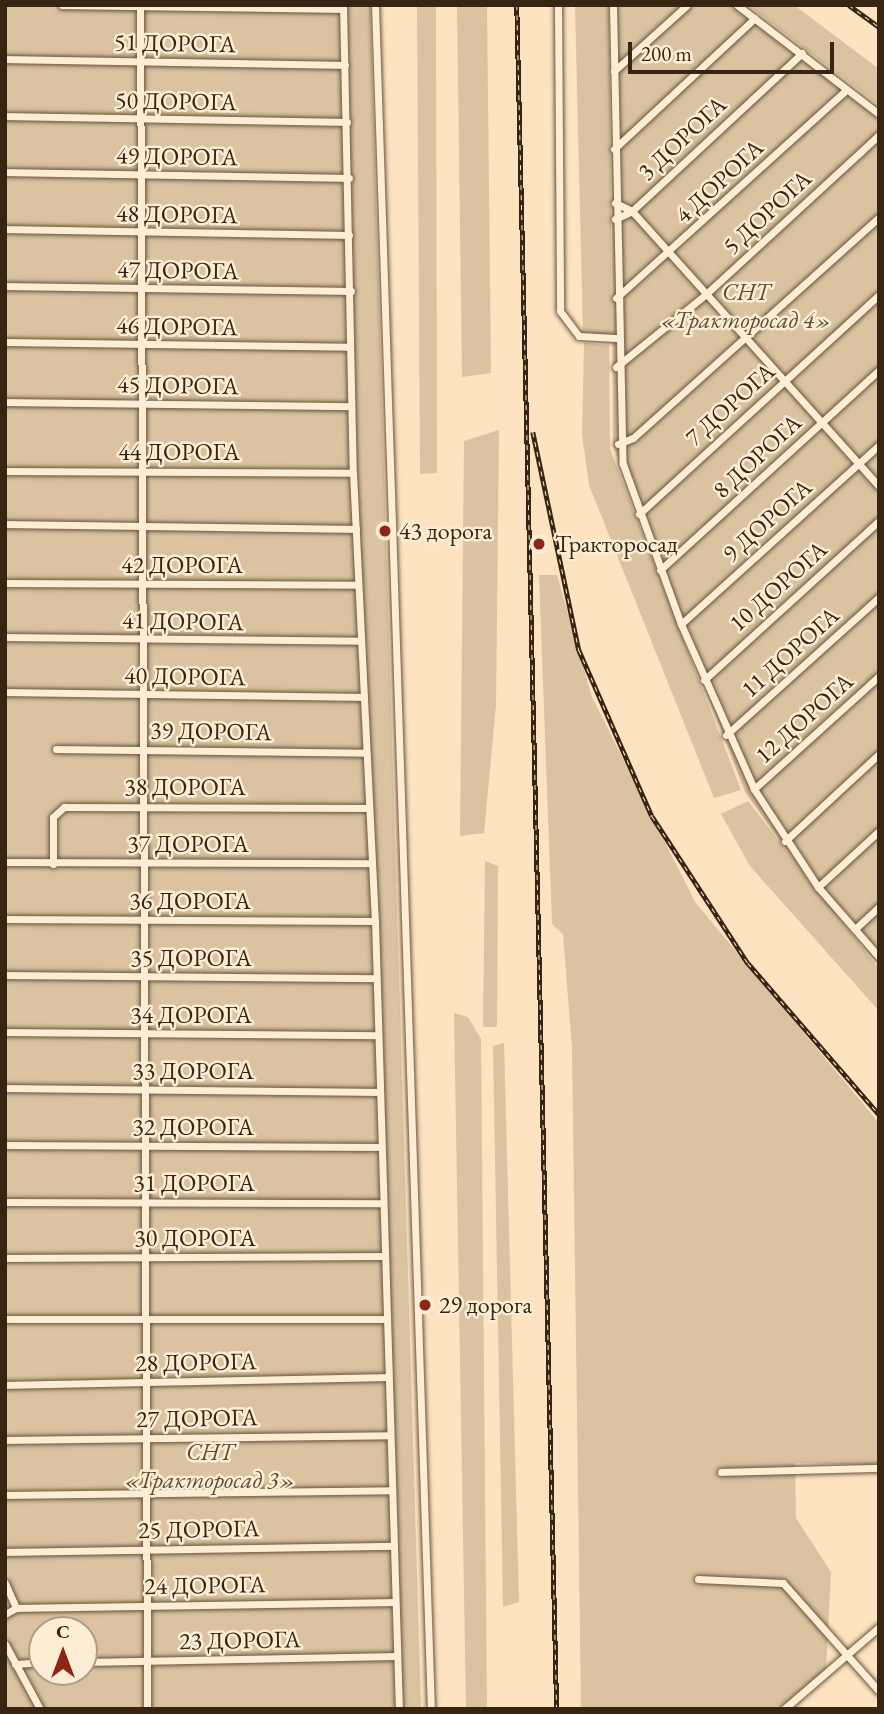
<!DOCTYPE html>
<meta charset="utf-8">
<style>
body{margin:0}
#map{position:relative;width:884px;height:1714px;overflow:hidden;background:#fde3bf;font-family:"EB Garamond",serif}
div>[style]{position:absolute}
.green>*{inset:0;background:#dbc3a1}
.roads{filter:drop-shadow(0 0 2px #68543c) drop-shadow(0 0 2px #68543c)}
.minor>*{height:7px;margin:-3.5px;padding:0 3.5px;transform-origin:3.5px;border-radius:3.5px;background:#feedd5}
.rail>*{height:4.5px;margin-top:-2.25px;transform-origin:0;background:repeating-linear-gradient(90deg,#feedd5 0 5px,#372411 0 10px);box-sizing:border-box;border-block:2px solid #372411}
.dots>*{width:19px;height:19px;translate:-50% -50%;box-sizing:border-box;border:4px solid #feedd5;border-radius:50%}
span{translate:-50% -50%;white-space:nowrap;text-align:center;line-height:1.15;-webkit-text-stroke:5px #feedd5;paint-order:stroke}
.street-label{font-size:24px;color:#372411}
.park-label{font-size:24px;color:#604c35;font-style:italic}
.poi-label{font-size:24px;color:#372411}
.left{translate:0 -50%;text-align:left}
.frame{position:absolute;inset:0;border:7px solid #372411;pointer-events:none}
.north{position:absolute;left:28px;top:1616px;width:70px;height:70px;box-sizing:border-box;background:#feedd5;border:2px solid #ae9d87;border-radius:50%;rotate:0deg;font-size:19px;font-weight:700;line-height:28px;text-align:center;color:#372411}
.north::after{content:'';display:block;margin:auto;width:24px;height:32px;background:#8f2418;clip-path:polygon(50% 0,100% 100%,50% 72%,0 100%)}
.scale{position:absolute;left:628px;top:42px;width:206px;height:32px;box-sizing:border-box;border:4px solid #372411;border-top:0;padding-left:9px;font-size:21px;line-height:24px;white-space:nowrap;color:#372411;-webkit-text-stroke:5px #feedd5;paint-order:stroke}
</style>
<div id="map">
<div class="green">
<i style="clip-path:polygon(evenodd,5px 5px,370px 5px,421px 1709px,5px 1709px,5px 5px,42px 1630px,84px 1630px,84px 1672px,42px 1672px,42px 1630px)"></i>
<i style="clip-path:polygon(417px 5px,436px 5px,437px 473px,420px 474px)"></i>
<i style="clip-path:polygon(457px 5px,487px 5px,491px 373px,462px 377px)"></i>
<i style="clip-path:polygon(575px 5px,609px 5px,612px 335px,583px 334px)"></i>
<i style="clip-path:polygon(611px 5px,741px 5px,879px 109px,879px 964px,816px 891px,745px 792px,613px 446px)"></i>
<i style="clip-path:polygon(748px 5px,794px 5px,879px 69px,879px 105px)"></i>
<i style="clip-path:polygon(584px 343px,609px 345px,610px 449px,741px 790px,714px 798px,589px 485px,582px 435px)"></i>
<i style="clip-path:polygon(499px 430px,496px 705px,484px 833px,460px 836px,464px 441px)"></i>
<i style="clip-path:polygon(539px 575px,557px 575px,592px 697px,695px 902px,879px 1123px,879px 1465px,795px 1463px,796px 1518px,831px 1572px,826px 1670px,778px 1709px,581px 1709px,572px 1048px,563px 934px,552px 924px)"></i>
<i style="clip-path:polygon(748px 801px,879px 969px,879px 1011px,750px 866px,721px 814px)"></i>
<i style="clip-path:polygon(485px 861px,498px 866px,497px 1027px,483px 1027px)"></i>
<i style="clip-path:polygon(454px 1013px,468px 1017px,481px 1039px,487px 1709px,466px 1709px)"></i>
<i style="clip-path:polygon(504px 1043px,519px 1602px,503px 1607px,493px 1046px)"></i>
</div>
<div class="roads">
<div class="minor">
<i style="left:62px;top:5px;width:281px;rotate:0.8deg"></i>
<i style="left:140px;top:5px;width:1704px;rotate:89.76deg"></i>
<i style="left:343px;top:5px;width:468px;rotate:88.8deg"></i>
<i style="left:353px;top:473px;width:449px;rotate:87.2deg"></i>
<i style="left:375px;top:921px;width:788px;rotate:88.26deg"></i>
<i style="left:375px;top:5px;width:1705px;rotate:88.12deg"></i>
<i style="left:558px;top:5px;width:306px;rotate:89.6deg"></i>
<i style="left:560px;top:311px;width:31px;rotate:53deg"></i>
<i style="left:579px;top:336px;width:37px;rotate:3deg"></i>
<i style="left:613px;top:5px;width:459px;rotate:88.8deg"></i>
<i style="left:623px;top:464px;width:170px;rotate:70.1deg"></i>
<i style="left:681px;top:624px;width:180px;rotate:66.1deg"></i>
<i style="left:754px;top:789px;width:117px;rotate:56.9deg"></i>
<i style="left:818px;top:887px;width:93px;rotate:48.9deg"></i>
<i style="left:737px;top:5px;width:179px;rotate:37.5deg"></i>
<i style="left:5px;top:59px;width:340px;rotate:1deg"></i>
<i style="left:614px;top:71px;width:98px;rotate:-42.1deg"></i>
<i style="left:5px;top:116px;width:342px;rotate:1deg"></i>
<i style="left:614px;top:149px;width:192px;rotate:-42.9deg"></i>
<i style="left:5px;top:172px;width:344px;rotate:1deg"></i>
<i style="left:615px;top:203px;width:19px;rotate:25deg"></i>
<i style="left:632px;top:211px;width:370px;rotate:48.1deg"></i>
<i style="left:615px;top:219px;width:19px;rotate:-25deg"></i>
<i style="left:632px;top:211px;width:232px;rotate:-42.9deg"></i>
<i style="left:5px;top:229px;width:344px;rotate:1deg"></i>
<i style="left:5px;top:286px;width:346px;rotate:0.8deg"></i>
<i style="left:616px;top:298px;width:310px;rotate:-42.1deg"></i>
<i style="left:5px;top:342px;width:344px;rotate:0.8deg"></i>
<i style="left:616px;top:367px;width:116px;rotate:-39deg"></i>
<i style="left:706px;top:294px;width:235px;rotate:-42.6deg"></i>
<i style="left:5px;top:402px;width:346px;rotate:0.7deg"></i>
<i style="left:618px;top:444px;width:16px;rotate:-22deg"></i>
<i style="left:633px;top:438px;width:331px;rotate:-41.9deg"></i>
<i style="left:5px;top:471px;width:348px;rotate:0.3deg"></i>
<i style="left:639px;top:514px;width:325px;rotate:-42.4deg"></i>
<i style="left:5px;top:524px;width:351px;rotate:0.8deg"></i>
<i style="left:660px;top:570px;width:297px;rotate:-42.4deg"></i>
<i style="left:5px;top:583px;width:353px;rotate:0.3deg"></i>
<i style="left:681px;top:624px;width:267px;rotate:-42.1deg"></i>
<i style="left:5px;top:637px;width:356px;rotate:0.6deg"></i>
<i style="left:704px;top:680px;width:236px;rotate:-42.3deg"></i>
<i style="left:5px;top:692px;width:359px;rotate:0.8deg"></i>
<i style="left:726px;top:735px;width:206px;rotate:-42deg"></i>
<i style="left:56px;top:749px;width:310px;rotate:0.7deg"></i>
<i style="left:754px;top:789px;width:169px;rotate:-42.1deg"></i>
<i style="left:785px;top:841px;width:128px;rotate:-42.8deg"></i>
<i style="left:5px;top:862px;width:366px;rotate:0.2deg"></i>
<i style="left:53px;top:864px;width:47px;rotate:-90deg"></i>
<i style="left:53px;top:817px;width:15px;rotate:-42deg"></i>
<i style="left:64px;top:807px;width:304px;rotate:0.2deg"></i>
<i style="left:818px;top:887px;width:83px;rotate:-42.6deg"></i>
<i style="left:5px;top:919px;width:370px;rotate:0.3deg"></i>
<i style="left:855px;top:929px;width:33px;rotate:-43deg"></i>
<i style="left:5px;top:975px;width:371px;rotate:0.5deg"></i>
<i style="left:5px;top:1032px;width:372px;rotate:0.5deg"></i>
<i style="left:5px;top:1088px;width:375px;rotate:0.6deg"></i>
<i style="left:5px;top:1145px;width:376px;rotate:0.3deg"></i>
<i style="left:5px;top:1202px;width:378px;rotate:0.2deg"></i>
<i style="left:5px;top:1258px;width:380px;rotate:-0.3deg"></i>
<i style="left:5px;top:1319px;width:380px"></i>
<i style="left:5px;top:1385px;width:382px;rotate:-1.2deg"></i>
<i style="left:5px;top:1440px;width:384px;rotate:-0.7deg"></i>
<i style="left:721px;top:1472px;width:158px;rotate:-1.5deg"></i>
<i style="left:5px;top:1495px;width:386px;rotate:-0.7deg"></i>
<i style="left:5px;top:1552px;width:388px;rotate:-0.9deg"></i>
<i style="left:698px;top:1579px;width:85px;rotate:2.7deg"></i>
<i style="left:783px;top:1583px;width:144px;rotate:48.4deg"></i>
<i style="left:5px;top:1583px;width:27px;rotate:66deg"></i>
<i style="left:5px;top:1614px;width:13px;rotate:-29deg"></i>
<i style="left:16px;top:1608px;width:379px;rotate:-0.9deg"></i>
<i style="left:5px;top:1644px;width:74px;rotate:61.7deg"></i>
<i style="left:84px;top:1662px;width:313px;rotate:-1.1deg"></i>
<i style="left:15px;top:1664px;width:27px;rotate:-4deg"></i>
<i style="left:784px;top:1709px;width:125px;rotate:-40.8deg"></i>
</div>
</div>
<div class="rail">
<i style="left:517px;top:5px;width:1704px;rotate:88.66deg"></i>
<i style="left:849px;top:5px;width:37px;rotate:36deg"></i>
<i style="left:533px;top:432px;width:223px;rotate:78.1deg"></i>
<i style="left:579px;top:650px;width:181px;rotate:66.3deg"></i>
<i style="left:652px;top:816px;width:176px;rotate:56.9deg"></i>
<i style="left:748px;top:963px;width:200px;rotate:49.1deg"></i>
</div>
<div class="dots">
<i style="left:385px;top:531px;background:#8f2418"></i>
<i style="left:539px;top:544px;background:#8f2418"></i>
<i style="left:425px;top:1305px;background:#8f2418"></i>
</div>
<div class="street-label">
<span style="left:175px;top:43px;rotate:1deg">51 ДОРОГА</span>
<span style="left:176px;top:101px;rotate:1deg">50 ДОРОГА</span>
<span style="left:682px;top:138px;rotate:-43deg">3 ДОРОГА</span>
<span style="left:177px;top:156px;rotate:1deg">49 ДОРОГА</span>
<span style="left:719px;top:181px;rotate:-43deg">4 ДОРОГА</span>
<span style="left:767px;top:212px;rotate:-43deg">5 ДОРОГА</span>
<span style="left:177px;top:214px;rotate:1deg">48 ДОРОГА</span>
<span style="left:178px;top:270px;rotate:1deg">47 ДОРОГА</span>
<span style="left:177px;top:326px;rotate:1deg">46 ДОРОГА</span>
<span style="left:178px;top:385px;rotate:1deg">45 ДОРОГА</span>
<span style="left:730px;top:404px;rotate:-42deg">7 ДОРОГА</span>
<span style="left:179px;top:452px">44 ДОРОГА</span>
<span style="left:757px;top:456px;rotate:-43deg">8 ДОРОГА</span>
<span style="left:767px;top:520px;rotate:-42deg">9 ДОРОГА</span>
<span style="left:182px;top:565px">42 ДОРОГА</span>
<span style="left:778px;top:586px;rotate:-42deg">10 ДОРОГА</span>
<span style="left:183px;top:621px;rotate:1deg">41 ДОРОГА</span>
<span style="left:790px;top:652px;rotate:-42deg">11 ДОРОГА</span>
<span style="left:185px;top:676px;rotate:1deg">40 ДОРОГА</span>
<span style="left:804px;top:718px;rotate:-42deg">12 ДОРОГА</span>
<span style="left:211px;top:731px;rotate:1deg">39 ДОРОГА</span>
<span style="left:185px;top:787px">38 ДОРОГА</span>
<span style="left:188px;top:844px">37 ДОРОГА</span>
<span style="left:190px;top:901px">36 ДОРОГА</span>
<span style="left:191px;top:958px">35 ДОРОГА</span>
<span style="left:191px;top:1015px">34 ДОРОГА</span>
<span style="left:193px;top:1071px">33 ДОРОГА</span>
<span style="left:193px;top:1127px">32 ДОРОГА</span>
<span style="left:194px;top:1183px">31 ДОРОГА</span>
<span style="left:195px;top:1238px">30 ДОРОГА</span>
<span style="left:196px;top:1362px;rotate:-1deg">28 ДОРОГА</span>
<span style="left:197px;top:1418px;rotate:-1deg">27 ДОРОГА</span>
<span style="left:199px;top:1529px;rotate:-1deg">25 ДОРОГА</span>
<span style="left:205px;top:1585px;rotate:-1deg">24 ДОРОГА</span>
<span style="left:240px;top:1640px;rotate:-1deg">23 ДОРОГА</span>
</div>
<div class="park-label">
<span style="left:746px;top:306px">СНТ<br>«Тракторосад 4»</span>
<span style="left:210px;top:1466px">СНТ<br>«Тракторосад 3»</span>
</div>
<div class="poi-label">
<span class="left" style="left:399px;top:531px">43 дорога</span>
<span class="left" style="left:555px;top:544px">Тракторосад</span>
<span class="left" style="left:439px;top:1305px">29 дорога</span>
</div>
<div class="frame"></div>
<div class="north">С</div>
<div class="scale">200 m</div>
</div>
